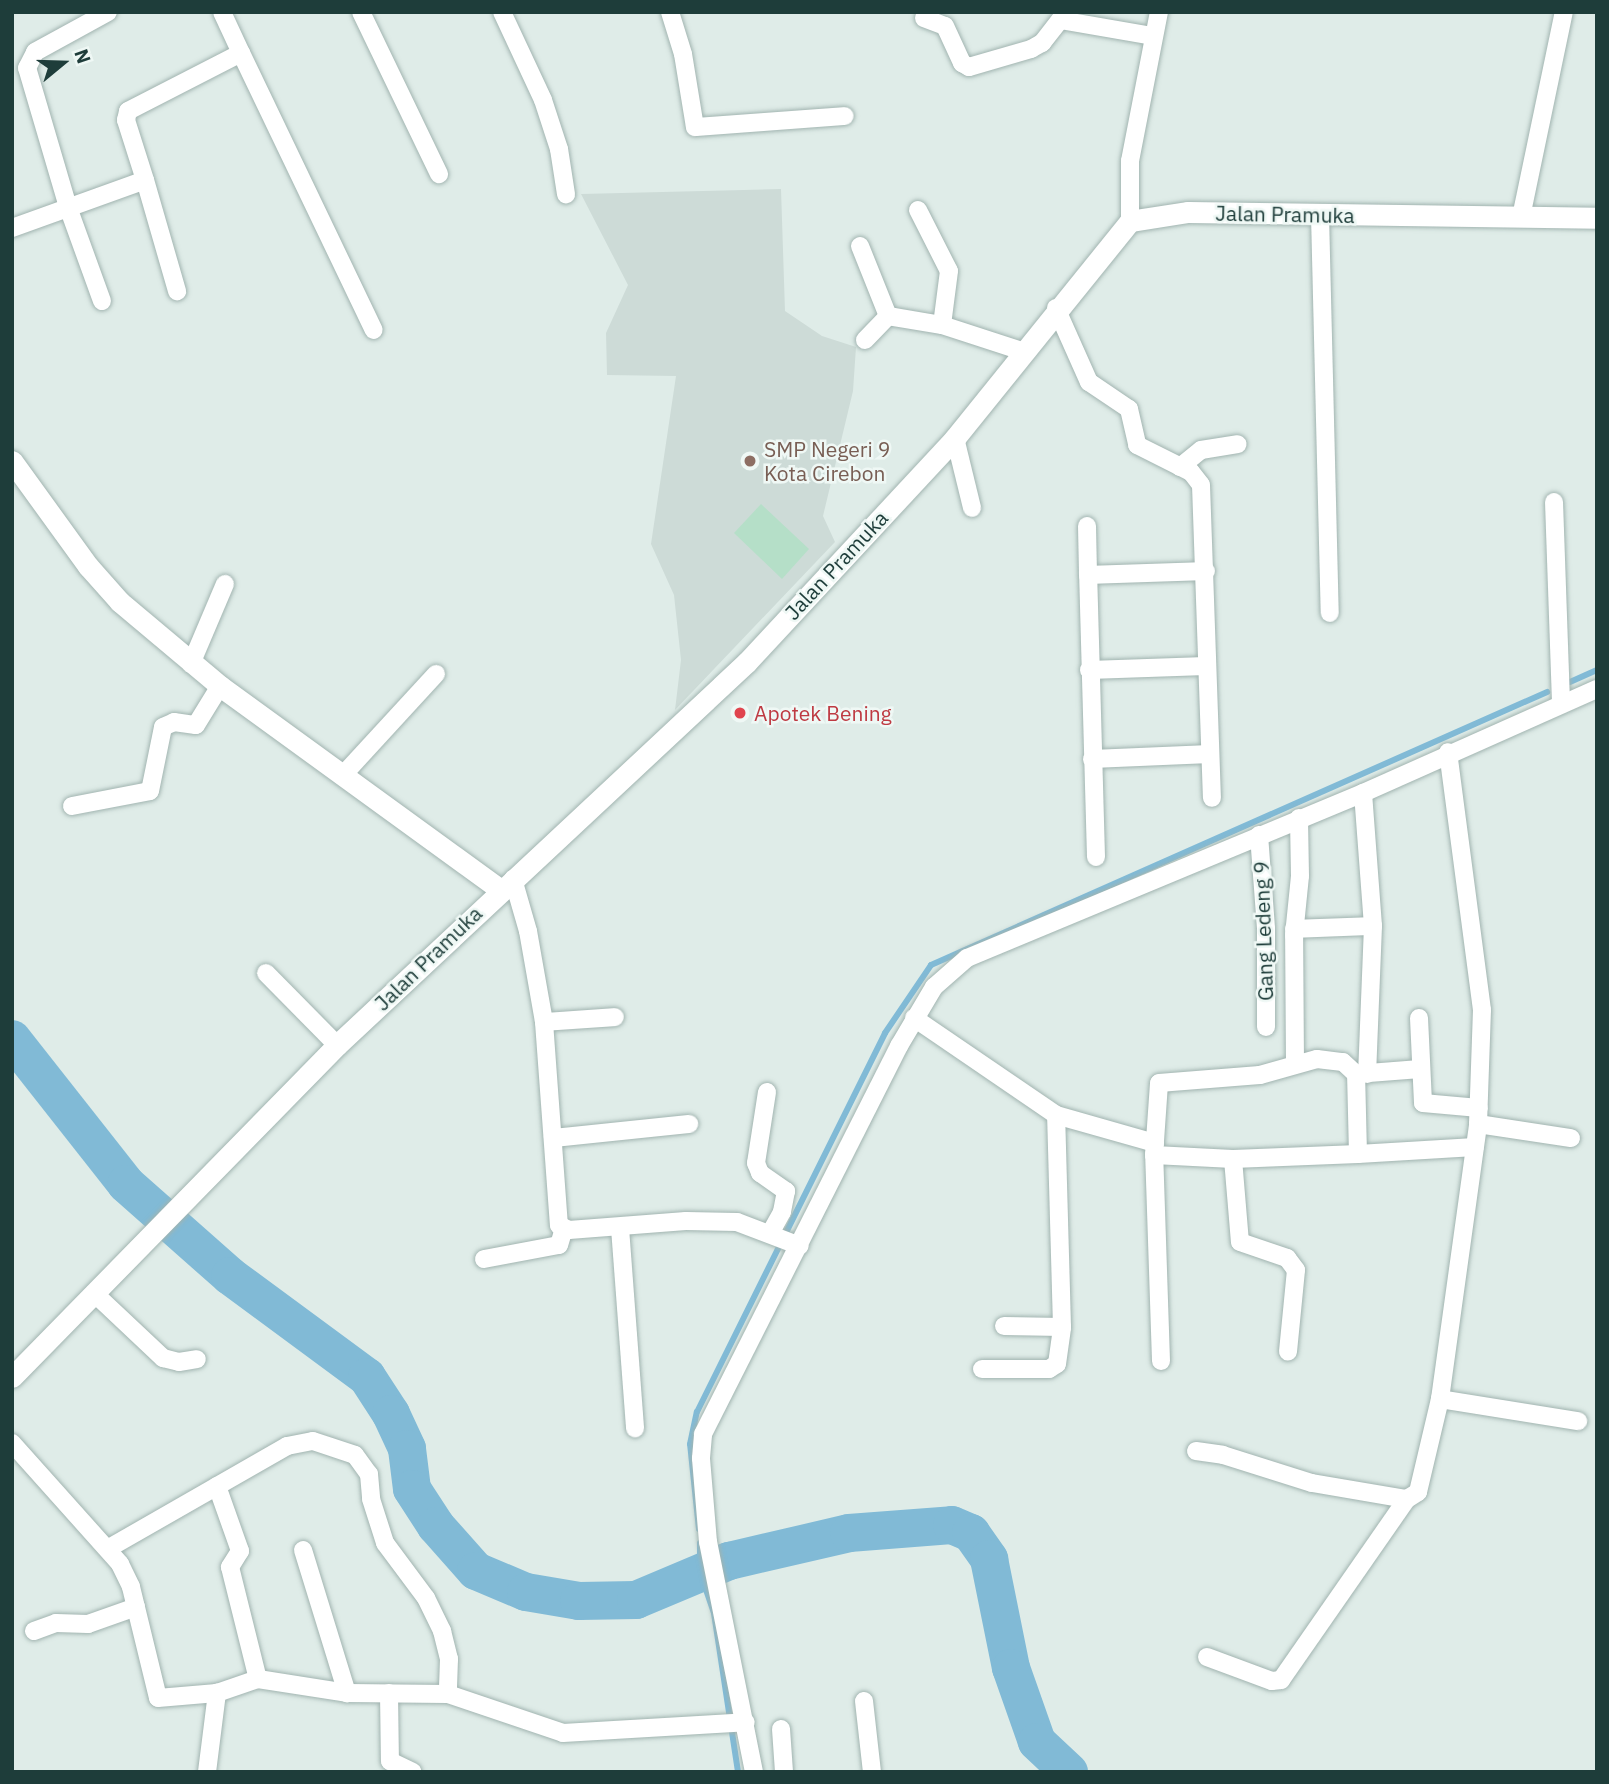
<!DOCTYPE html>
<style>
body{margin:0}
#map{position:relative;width:1609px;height:1784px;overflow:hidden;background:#dfece8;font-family:"IBM Plex Sans",sans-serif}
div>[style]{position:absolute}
.built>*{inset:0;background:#cddbd7}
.green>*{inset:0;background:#b5dfc8}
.stream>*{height:6px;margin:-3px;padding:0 3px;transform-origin:3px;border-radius:3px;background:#81bad6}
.river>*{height:38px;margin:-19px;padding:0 19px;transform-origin:19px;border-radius:19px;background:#81bad6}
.roads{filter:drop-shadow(0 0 2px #a1b4b0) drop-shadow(0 0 2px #a1b4b0)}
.minor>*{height:18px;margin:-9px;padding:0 9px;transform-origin:9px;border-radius:9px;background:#fff}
.tertiary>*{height:21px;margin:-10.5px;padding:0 10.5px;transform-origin:10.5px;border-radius:10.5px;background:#fff}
.dots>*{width:19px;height:19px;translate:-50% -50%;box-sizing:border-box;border:4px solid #eff8f5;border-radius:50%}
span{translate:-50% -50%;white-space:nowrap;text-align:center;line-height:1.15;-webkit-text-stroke:5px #eff8f5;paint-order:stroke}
.street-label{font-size:21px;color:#1e3d3a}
.education-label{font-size:21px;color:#785e54}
.left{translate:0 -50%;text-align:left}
.health-label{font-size:21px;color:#be3a42}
.frame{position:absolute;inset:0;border:14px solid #1e3d3a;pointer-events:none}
.north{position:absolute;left:28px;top:28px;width:70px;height:70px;-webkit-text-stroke:5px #eff8f5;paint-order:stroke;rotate:71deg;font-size:19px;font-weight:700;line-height:28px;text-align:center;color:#1e3d3a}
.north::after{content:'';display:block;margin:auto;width:24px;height:32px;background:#1e3d3a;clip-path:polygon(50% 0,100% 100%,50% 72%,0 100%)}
</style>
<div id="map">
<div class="built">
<i style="clip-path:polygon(781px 189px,785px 311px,822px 336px,856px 347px,853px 391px,823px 516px,835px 542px,675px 710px,681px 660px,674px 595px,651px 544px,676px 376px,607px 375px,606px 333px,628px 285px,581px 194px)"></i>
</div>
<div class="green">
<i style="clip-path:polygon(761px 504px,809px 549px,782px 579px,734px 533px)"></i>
</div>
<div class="stream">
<i style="left:1570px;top:682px;width:30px;rotate:-24deg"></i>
<i style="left:699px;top:1529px;width:85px;rotate:-96deg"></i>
<i style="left:690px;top:1444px;width:33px;rotate:-78deg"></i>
<i style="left:697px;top:1412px;width:423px;rotate:-63.6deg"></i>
<i style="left:885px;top:1033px;width:82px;rotate:-55.9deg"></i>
<i style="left:931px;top:965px;width:674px;rotate:-23.9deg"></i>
<i style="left:700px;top:1543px;width:29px;rotate:90deg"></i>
<i style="left:700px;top:1572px;width:43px;rotate:71.1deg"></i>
<i style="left:714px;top:1613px;width:161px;rotate:81.4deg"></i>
</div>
<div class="river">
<i style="left:12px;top:1039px;width:184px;rotate:51.8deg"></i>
<i style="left:126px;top:1184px;width:139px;rotate:41.5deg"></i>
<i style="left:230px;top:1276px;width:170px;rotate:36.4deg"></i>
<i style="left:367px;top:1377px;width:44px;rotate:57deg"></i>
<i style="left:391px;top:1414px;width:38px;rotate:65deg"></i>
<i style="left:407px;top:1449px;width:40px;rotate:82.9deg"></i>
<i style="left:412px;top:1489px;width:44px;rotate:57deg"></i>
<i style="left:436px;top:1526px;width:60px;rotate:48.4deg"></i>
<i style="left:476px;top:1571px;width:54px;rotate:22.8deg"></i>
<i style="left:526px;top:1592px;width:54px;rotate:9.6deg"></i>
<i style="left:579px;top:1601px;width:57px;rotate:-1deg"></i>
<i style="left:636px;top:1600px;width:101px;rotate:-22.8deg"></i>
<i style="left:729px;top:1561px;width:123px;rotate:-13.1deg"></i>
<i style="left:849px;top:1533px;width:103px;rotate:-4.4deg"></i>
<i style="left:952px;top:1525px;width:21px;rotate:23deg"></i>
<i style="left:971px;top:1533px;width:32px;rotate:55deg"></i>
<i style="left:989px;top:1559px;width:111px;rotate:78.6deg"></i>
<i style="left:1011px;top:1668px;width:78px;rotate:70.6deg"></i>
<i style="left:1037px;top:1742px;width:44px;rotate:43.2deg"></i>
</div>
<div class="roads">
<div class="minor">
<i style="left:361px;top:12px;width:180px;rotate:64.3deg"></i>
<i style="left:502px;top:12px;width:97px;rotate:65deg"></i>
<i style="left:543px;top:100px;width:52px;rotate:71.9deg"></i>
<i style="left:559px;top:149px;width:46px;rotate:81.2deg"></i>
<i style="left:670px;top:12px;width:44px;rotate:72.8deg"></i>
<i style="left:683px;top:54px;width:74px;rotate:80.7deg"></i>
<i style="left:695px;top:127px;width:150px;rotate:-4.2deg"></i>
<i style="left:924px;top:18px;width:22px;rotate:21deg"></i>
<i style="left:945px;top:26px;width:41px;rotate:65.3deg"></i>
<i style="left:962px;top:63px;width:8px;rotate:30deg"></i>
<i style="left:969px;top:67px;width:65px;rotate:-16.2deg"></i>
<i style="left:1031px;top:49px;width:13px;rotate:-29deg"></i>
<i style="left:1042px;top:43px;width:29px;rotate:-52deg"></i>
<i style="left:1060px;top:20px;width:94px;rotate:9.8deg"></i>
<i style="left:241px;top:53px;width:307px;rotate:64.4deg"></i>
<i style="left:145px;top:180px;width:116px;rotate:73.9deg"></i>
<i style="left:918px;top:210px;width:68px;rotate:63.1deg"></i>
<i style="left:949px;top:271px;width:54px;rotate:97.4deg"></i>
<i style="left:1320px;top:215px;width:398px;rotate:88.6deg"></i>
<i style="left:1521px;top:217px;width:209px;rotate:-78.2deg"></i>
<i style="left:1130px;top:221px;width:60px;rotate:-90deg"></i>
<i style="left:1130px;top:161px;width:152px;rotate:-79deg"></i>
<i style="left:12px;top:228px;width:141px;rotate:-19.8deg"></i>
<i style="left:145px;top:180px;width:63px;rotate:-107.6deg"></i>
<i style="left:126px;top:120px;width:9px;rotate:-77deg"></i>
<i style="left:128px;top:111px;width:127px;rotate:-27.2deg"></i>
<i style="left:241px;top:53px;width:45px;rotate:-114.9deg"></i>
<i style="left:860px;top:246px;width:75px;rotate:68.2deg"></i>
<i style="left:888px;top:316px;width:55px;rotate:9.5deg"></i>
<i style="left:942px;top:325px;width:84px;rotate:18deg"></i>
<i style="left:102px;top:301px;width:100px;rotate:-109.9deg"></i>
<i style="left:68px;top:207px;width:145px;rotate:-106.4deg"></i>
<i style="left:27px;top:68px;width:18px;rotate:-63deg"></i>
<i style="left:35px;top:52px;width:83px;rotate:-28.7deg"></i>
<i style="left:1056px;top:308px;width:81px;rotate:66deg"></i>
<i style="left:1089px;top:382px;width:48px;rotate:34deg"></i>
<i style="left:1129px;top:409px;width:37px;rotate:77deg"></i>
<i style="left:1137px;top:445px;width:60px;rotate:26.6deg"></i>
<i style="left:1191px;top:472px;width:16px;rotate:52deg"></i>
<i style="left:1201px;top:485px;width:313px;rotate:88deg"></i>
<i style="left:865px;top:340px;width:33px;rotate:-46deg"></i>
<i style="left:955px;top:438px;width:72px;rotate:76.3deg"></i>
<i style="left:1180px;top:467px;width:27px;rotate:-39deg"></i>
<i style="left:1201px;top:450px;width:37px;rotate:-9deg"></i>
<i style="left:1554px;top:502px;width:201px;rotate:88deg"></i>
<i style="left:1087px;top:526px;width:49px;rotate:88.8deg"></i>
<i style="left:191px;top:664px;width:87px;rotate:-67deg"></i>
<i style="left:1089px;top:670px;width:117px;rotate:-2deg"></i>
<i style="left:1092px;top:759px;width:118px;rotate:-2.4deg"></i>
<i style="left:344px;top:774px;width:136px;rotate:-47.4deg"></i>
<i style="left:1363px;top:793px;width:133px;rotate:85.7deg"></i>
<i style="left:1373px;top:926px;width:148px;rotate:92.3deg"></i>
<i style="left:72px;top:806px;width:79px;rotate:-10.9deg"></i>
<i style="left:150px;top:791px;width:65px;rotate:-78.5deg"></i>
<i style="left:163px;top:727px;width:12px;rotate:-24deg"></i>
<i style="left:174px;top:722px;width:22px;rotate:8deg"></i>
<i style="left:196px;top:725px;width:46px;rotate:-58.4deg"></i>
<i style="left:1259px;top:835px;width:94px;rotate:85.7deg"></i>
<i style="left:1266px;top:929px;width:98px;rotate:90deg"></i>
<i style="left:1096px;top:857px;width:282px;rotate:-91.6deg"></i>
<i style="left:1088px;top:575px;width:118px;rotate:-1.9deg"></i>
<i style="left:513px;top:879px;width:54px;rotate:73.9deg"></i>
<i style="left:528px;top:931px;width:92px;rotate:80deg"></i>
<i style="left:544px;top:1022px;width:204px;rotate:85.8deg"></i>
<i style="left:559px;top:1225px;width:11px;rotate:27deg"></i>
<i style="left:569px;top:1230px;width:117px;rotate:-4.4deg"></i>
<i style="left:686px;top:1221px;width:51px;rotate:1.1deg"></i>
<i style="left:737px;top:1222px;width:67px;rotate:20.9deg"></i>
<i style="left:1294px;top:929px;width:79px;rotate:-2.2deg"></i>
<i style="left:266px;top:973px;width:101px;rotate:45.4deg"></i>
<i style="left:914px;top:1018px;width:172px;rotate:34.3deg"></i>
<i style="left:1056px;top:1115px;width:103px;rotate:15.8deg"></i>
<i style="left:1419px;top:1018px;width:85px;rotate:87.3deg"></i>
<i style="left:1423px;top:1103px;width:56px;rotate:5.1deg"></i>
<i style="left:544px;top:1022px;width:71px;rotate:-4deg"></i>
<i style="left:1295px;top:1064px;width:129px;rotate:-90.4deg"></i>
<i style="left:1294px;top:935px;width:59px;rotate:-84.2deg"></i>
<i style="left:1300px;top:876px;width:58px;rotate:-91deg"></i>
<i style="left:767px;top:1092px;width:72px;rotate:98.8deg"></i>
<i style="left:756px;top:1163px;width:11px;rotate:68deg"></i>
<i style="left:760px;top:1173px;width:32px;rotate:35deg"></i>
<i style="left:786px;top:1191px;width:21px;rotate:101deg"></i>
<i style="left:782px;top:1212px;width:23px;rotate:119deg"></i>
<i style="left:1478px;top:1124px;width:94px;rotate:8.6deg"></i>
<i style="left:553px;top:1138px;width:137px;rotate:-5.9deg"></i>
<i style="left:1358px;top:1154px;width:117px;rotate:-3.4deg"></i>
<i style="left:1154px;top:1155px;width:79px;rotate:2.9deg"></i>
<i style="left:1233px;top:1159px;width:125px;rotate:-2.3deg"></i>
<i style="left:1358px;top:1154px;width:80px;rotate:-91.4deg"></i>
<i style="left:1356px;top:1074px;width:64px;rotate:-4.5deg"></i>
<i style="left:1233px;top:1159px;width:83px;rotate:85.2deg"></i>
<i style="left:1240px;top:1242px;width:50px;rotate:18.8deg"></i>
<i style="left:1287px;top:1258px;width:15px;rotate:53deg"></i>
<i style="left:1296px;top:1270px;width:82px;rotate:95.6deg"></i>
<i style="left:620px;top:1228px;width:201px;rotate:85.7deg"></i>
<i style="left:484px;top:1259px;width:76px;rotate:-10.6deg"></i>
<i style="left:559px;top:1245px;width:17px;rotate:-73deg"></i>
<i style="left:94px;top:1293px;width:95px;rotate:43.3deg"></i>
<i style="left:163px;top:1358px;width:16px;rotate:14deg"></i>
<i style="left:179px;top:1362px;width:18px;rotate:-9deg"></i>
<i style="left:1004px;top:1326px;width:58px;rotate:1deg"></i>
<i style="left:1161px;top:1361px;width:206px;rotate:-91.9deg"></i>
<i style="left:1154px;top:1155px;width:72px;rotate:-86deg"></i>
<i style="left:1159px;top:1083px;width:101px;rotate:-4.5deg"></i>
<i style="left:1260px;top:1075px;width:59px;rotate:-15.7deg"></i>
<i style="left:1317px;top:1059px;width:26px;rotate:7deg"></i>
<i style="left:1343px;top:1062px;width:18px;rotate:43deg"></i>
<i style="left:982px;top:1369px;width:67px"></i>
<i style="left:1049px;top:1369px;width:9px;rotate:-32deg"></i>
<i style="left:1057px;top:1364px;width:37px;rotate:-82deg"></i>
<i style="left:1062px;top:1327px;width:212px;rotate:-91.6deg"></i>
<i style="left:1440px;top:1399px;width:140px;rotate:9.1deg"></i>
<i style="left:12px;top:1443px;width:162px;rotate:48.2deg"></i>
<i style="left:120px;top:1564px;width:25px;rotate:64deg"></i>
<i style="left:131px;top:1587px;width:114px;rotate:76.3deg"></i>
<i style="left:158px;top:1698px;width:59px;rotate:-4.8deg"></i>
<i style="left:217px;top:1693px;width:43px;rotate:-18.9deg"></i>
<i style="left:258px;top:1679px;width:90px;rotate:8.9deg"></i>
<i style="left:347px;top:1693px;width:101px;rotate:0.6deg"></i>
<i style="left:448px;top:1694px;width:121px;rotate:18.7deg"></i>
<i style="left:563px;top:1733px;width:183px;rotate:-3.4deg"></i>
<i style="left:1196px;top:1451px;width:27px;rotate:8deg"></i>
<i style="left:1223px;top:1455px;width:93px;rotate:17.5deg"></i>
<i style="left:1312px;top:1483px;width:96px;rotate:9.6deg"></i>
<i style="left:1407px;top:1499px;width:13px;rotate:-32deg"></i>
<i style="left:1418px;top:1492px;width:96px;rotate:-76.7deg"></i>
<i style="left:1440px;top:1399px;width:278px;rotate:-82.1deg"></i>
<i style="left:1478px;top:1124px;width:114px;rotate:-88deg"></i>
<i style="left:1482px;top:1010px;width:260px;rotate:-97.5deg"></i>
<i style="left:217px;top:1486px;width:69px;rotate:70.5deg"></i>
<i style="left:240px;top:1551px;width:19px;rotate:122deg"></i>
<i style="left:230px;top:1567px;width:115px;rotate:76deg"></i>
<i style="left:109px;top:1548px;width:205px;rotate:-29.8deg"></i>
<i style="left:287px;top:1446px;width:26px;rotate:-11deg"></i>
<i style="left:313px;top:1441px;width:44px;rotate:18.4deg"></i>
<i style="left:355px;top:1455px;width:24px;rotate:54deg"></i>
<i style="left:369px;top:1474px;width:25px;rotate:85deg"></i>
<i style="left:371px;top:1499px;width:46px;rotate:72.3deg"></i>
<i style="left:385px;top:1543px;width:69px;rotate:53.3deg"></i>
<i style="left:426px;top:1598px;width:37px;rotate:64deg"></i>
<i style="left:442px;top:1631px;width:29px;rotate:76deg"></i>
<i style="left:449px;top:1659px;width:35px;rotate:92deg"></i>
<i style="left:303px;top:1550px;width:150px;rotate:72.9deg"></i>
<i style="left:34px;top:1631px;width:23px;rotate:-20deg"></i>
<i style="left:56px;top:1623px;width:32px;rotate:2deg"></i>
<i style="left:88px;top:1624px;width:51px;rotate:-19.5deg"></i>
<i style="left:1207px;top:1657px;width:69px;rotate:20.3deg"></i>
<i style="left:1272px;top:1681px;width:9px;rotate:-6deg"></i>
<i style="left:1281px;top:1680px;width:221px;rotate:-55.2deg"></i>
<i style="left:389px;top:1693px;width:68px;rotate:89.2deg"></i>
<i style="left:390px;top:1761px;width:25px;rotate:26deg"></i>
<i style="left:864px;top:1701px;width:71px;rotate:83.6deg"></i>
<i style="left:781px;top:1729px;width:43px;rotate:86deg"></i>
<i style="left:207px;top:1772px;width:80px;rotate:-82.8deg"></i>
<i style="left:754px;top:1772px;width:235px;rotate:-101.3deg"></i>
<i style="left:708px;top:1542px;width:84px;rotate:-94.8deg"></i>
<i style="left:701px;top:1458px;width:24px;rotate:-85deg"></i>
<i style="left:703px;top:1434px;width:435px;rotate:-63.2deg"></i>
<i style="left:899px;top:1046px;width:69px;rotate:-59.3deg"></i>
<i style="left:934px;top:987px;width:44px;rotate:-41.3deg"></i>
<i style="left:967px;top:958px;width:429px;rotate:-22.6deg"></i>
<i style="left:1363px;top:793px;width:256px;rotate:-24deg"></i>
</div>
<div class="tertiary">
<i style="left:12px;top:461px;width:130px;rotate:54.1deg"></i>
<i style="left:88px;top:566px;width:48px;rotate:48.4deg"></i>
<i style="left:120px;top:602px;width:131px;rotate:40deg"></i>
<i style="left:220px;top:686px;width:345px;rotate:36deg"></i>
<i style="left:12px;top:1377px;width:465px;rotate:-45.6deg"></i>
<i style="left:337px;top:1045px;width:561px;rotate:-43.05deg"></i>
<i style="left:747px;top:662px;width:306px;rotate:-47.1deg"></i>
<i style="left:955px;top:438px;width:279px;rotate:-51.1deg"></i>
<i style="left:1130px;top:221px;width:59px;rotate:-8.8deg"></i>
<i style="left:1188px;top:212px;width:409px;rotate:0.8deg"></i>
</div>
</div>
<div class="dots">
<i style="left:750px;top:461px;background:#8d6e63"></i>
<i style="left:740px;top:713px;background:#e0444e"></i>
</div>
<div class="street-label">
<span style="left:1285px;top:214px;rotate:1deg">Jalan Pramuka</span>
<span style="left:836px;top:565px;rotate:-47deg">Jalan Pramuka</span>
<span style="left:1263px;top:931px;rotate:-92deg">Gang Ledeng 9</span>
<span style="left:428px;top:958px;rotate:-44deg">Jalan Pramuka</span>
</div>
<div class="education-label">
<span class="left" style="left:764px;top:461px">SMP Negeri 9<br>Kota Cirebon</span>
</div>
<div class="health-label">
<span class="left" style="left:754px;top:713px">Apotek Bening</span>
</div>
<div class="frame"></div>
<div class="north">N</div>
</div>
